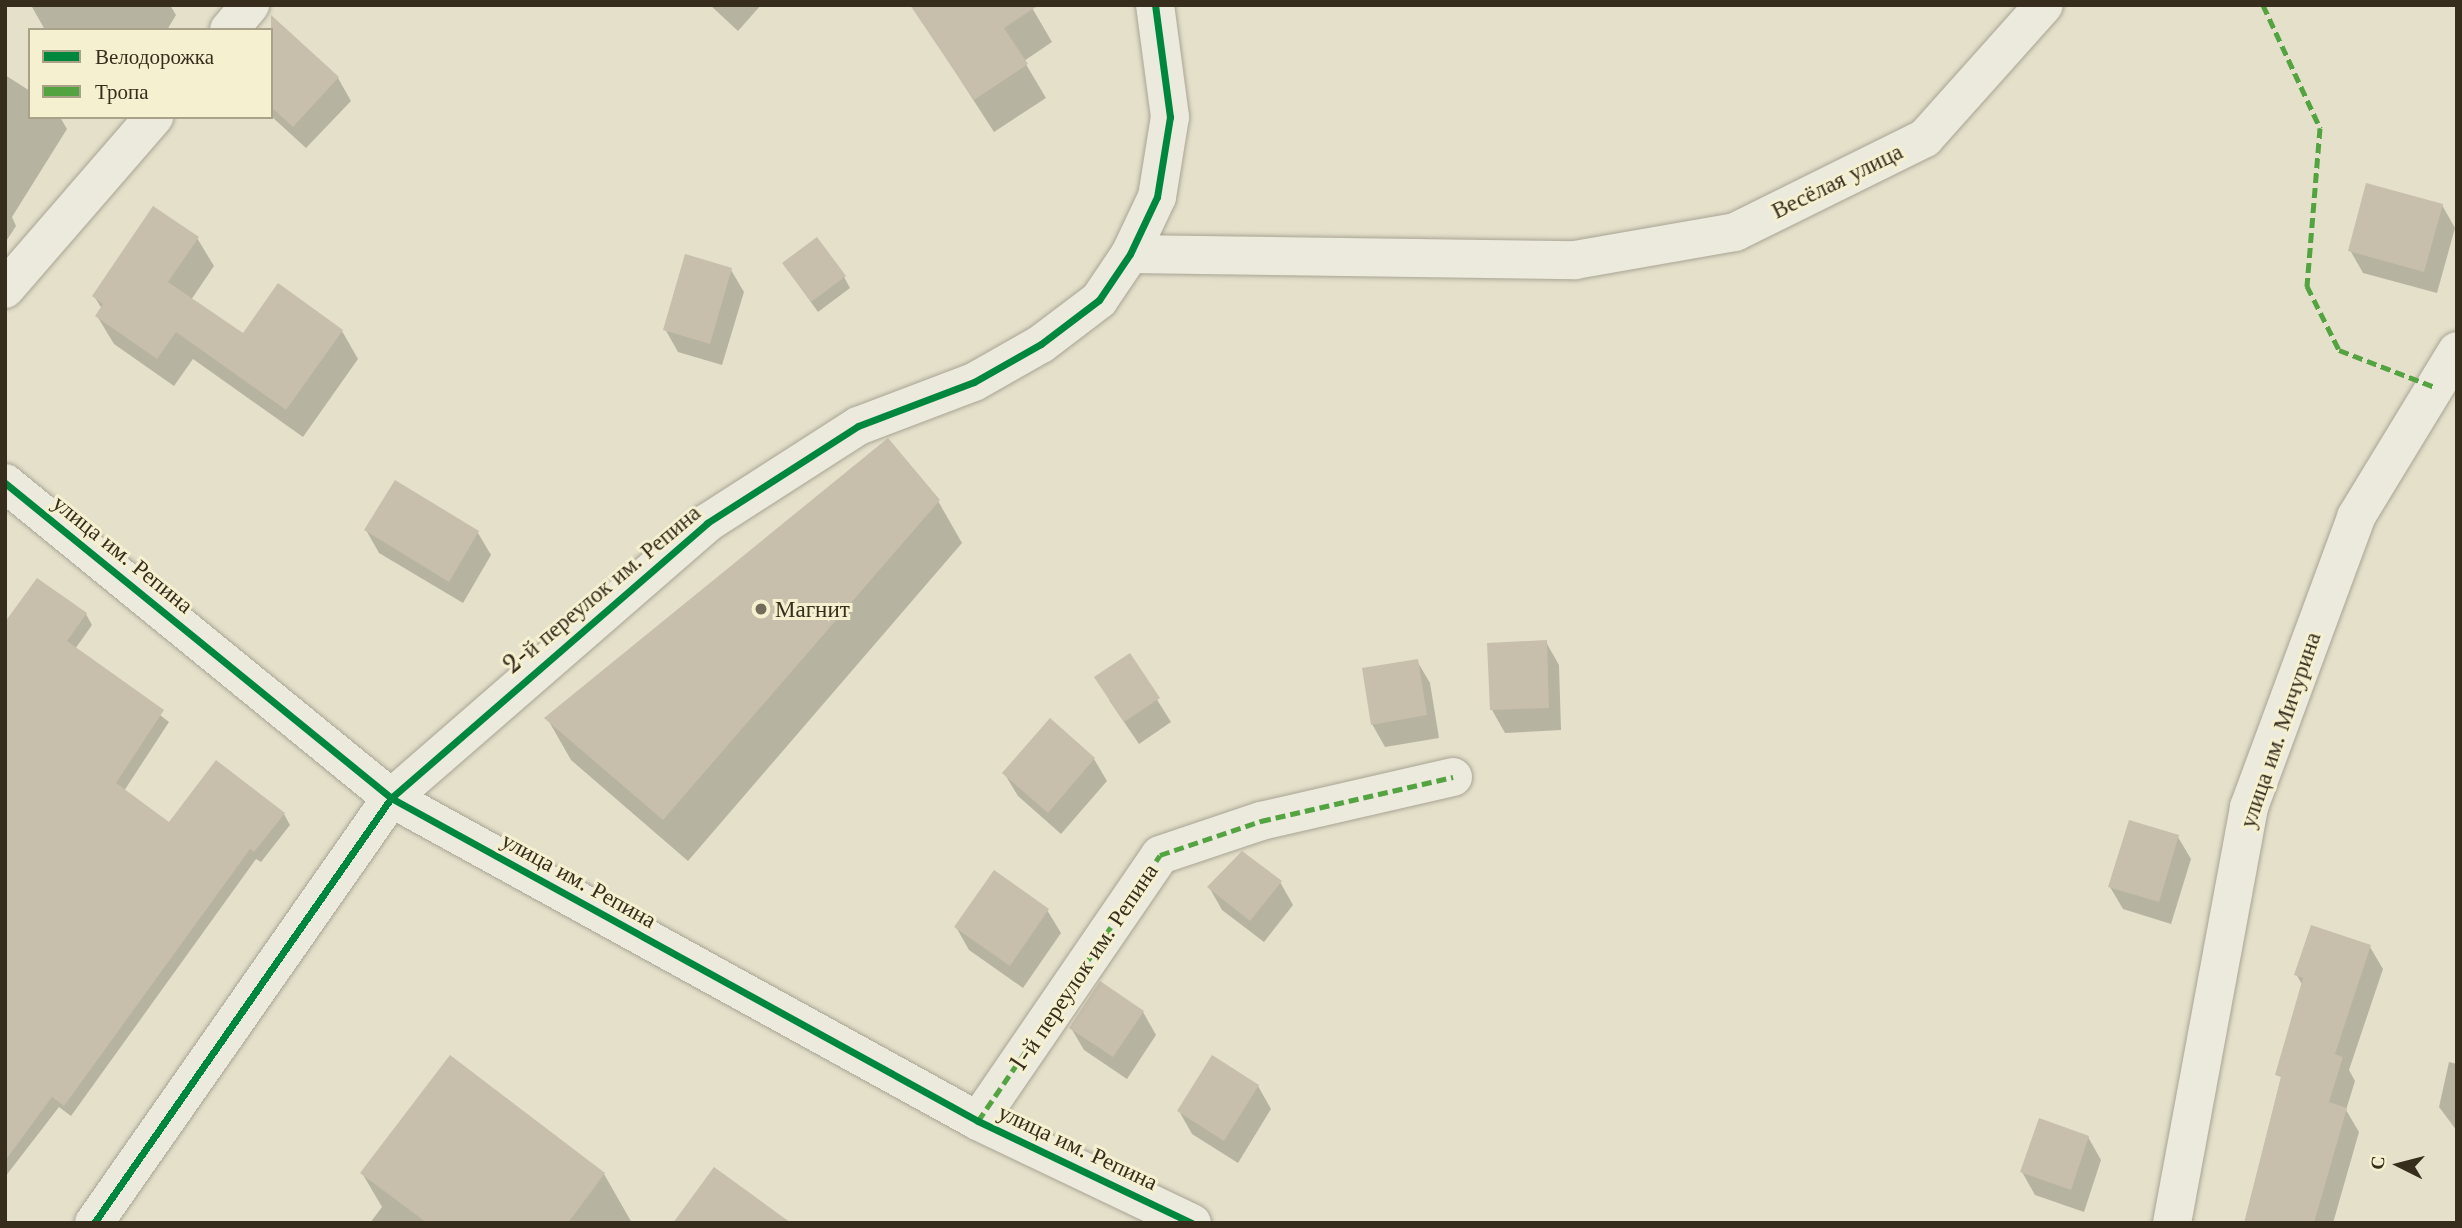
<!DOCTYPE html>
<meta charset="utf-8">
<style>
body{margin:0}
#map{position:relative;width:2462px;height:1228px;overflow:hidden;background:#e4e0ca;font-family:"Libre Baskerville",serif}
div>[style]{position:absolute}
.shadow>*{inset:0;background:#0003}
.building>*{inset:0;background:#c7beab}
.roads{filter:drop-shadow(0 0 2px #a9a494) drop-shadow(0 0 2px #a9a494)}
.minor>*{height:38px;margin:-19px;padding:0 19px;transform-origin:19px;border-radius:19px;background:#ece9dd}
.quiet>*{height:5px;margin-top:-2.5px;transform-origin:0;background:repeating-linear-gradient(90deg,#53a441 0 10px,transparent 0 15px)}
.cycleway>*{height:7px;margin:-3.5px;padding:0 3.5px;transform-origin:3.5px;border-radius:3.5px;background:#00873e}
.dots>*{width:19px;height:19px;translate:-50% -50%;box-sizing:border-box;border:4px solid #f5f0d0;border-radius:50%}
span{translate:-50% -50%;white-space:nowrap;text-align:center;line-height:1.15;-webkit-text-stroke:6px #f5f0d0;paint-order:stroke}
.street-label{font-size:23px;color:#372d1d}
.poi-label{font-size:23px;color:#372d1d}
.left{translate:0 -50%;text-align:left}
.frame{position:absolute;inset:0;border:7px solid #372d1d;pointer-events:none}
.legend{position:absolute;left:28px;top:28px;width:245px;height:91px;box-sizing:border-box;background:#f5f0d0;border:2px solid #a9a288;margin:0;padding:9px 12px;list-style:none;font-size:21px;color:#372d1d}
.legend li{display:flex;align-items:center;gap:14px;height:35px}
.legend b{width:35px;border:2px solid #a9a288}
.north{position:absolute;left:2364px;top:1130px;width:70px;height:70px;-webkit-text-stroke:5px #f5f0d0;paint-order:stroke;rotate:276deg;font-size:19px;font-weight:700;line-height:28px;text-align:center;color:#372d1d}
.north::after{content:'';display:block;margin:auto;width:24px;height:32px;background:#372d1d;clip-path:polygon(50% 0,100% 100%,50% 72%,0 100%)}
</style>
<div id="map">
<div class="shadow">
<i style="clip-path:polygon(170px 5px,176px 15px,167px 30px,45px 30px,32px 7px)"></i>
<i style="clip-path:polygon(710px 5px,761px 5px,738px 31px)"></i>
<i style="clip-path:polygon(912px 5px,1031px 6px,1052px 42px,1024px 61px,1046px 98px,994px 132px)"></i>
<i style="clip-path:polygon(271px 41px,338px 78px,351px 101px,306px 148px,271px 116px)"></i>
<i style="clip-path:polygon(5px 75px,30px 91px,30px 117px,60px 117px,67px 129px,12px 217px,16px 226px,5px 243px)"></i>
<i style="clip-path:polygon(2442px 205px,2455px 228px,2437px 293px,2363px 273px,2350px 250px)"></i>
<i style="clip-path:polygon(197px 238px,214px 266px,191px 300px,244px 336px,342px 331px,358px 359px,303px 437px,193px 359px,174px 386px,114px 344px,97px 316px,102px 309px,94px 296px)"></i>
<i style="clip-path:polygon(731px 270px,744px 292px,722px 365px,678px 352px,665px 329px)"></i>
<i style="clip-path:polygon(791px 274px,844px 277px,850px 288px,818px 312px)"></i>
<i style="clip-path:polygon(395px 482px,478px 533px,491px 555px,463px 603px,379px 553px,366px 530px)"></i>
<i style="clip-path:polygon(938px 501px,962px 543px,688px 861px,571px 760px,547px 718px)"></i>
<i style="clip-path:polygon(86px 614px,92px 625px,75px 649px,169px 722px,124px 791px,170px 824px,284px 814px,290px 825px,261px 862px,256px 859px,71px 1116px,59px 1107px,5px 1177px,5px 626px)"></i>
<i style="clip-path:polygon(1546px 642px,1559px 665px,1561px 730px,1505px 733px,1492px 710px)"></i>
<i style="clip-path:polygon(1129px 655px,1171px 722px,1139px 744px,1109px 700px)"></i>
<i style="clip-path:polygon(1417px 661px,1430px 683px,1439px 738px,1385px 747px,1372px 724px)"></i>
<i style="clip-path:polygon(1094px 759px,1107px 781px,1061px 834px,1018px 796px,1004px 773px)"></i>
<i style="clip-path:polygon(2178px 837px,2191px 859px,2171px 924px,2123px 909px,2110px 887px)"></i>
<i style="clip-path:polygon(1280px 882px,1293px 905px,1264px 942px,1222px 910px,1209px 887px)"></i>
<i style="clip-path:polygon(1047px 910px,1061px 933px,1023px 988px,969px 950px,956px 927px)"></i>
<i style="clip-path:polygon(2370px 947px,2383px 969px,2349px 1070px,2355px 1081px,2346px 1110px,2359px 1132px,2333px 1223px,2246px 1223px,2303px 986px,2296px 974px)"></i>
<i style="clip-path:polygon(1143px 1012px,1156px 1035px,1127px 1079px,1084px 1050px,1071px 1028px)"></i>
<i style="clip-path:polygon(2449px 1062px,2457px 1064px,2457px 1131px,2439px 1107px)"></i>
<i style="clip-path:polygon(1258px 1086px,1271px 1109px,1238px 1163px,1192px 1134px,1179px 1111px)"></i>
<i style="clip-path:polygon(2088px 1137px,2101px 1160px,2084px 1212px,2035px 1195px,2022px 1172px)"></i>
<i style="clip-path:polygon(362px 1173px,604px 1174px,632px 1223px,370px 1223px,382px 1207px)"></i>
</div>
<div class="building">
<i style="clip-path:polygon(910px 5px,1039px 5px,1004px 28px,1028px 64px,974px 100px)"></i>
<i style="clip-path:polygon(271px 15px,339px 77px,293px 127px,271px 107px)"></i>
<i style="clip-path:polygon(2366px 183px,2443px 204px,2424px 272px,2348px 251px)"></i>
<i style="clip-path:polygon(153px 206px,199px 237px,168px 282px,243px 333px,278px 283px,343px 330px,286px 410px,176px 332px,157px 359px,95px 316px,103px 304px,92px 296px)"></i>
<i style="clip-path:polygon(817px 237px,846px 276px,811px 302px,782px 263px)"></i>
<i style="clip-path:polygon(685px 254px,732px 268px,710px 344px,663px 330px)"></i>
<i style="clip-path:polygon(888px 438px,940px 500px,663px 820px,544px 718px)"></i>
<i style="clip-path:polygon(395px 480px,479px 531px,449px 582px,364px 530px)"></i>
<i style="clip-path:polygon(37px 578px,87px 613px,67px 641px,164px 710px,116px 783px,169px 822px,216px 760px,285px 813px,254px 852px,250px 849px,64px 1106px,52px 1097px,5px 1161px,5px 622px)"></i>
<i style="clip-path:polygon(1547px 640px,1549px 708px,1490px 710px,1487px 643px)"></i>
<i style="clip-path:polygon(1130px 653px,1160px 698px,1124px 722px,1094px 677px)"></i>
<i style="clip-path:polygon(1418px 659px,1427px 715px,1371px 725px,1362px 668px)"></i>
<i style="clip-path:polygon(1050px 718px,1095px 758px,1048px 813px,1002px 773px)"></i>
<i style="clip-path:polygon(2129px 820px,2179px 835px,2159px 902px,2108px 887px)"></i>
<i style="clip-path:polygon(1242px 851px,1282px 881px,1250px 921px,1207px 887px)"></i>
<i style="clip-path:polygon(994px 870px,1049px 909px,1010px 966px,954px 927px)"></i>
<i style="clip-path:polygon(2311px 925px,2371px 945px,2335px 1054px,2343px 1057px,2329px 1102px,2347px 1108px,2314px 1223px,2244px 1223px,2281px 1077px,2275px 1075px,2303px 978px,2294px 975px)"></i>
<i style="clip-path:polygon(1100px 981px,1144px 1011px,1113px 1057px,1069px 1028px)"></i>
<i style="clip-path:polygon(450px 1055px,605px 1173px,568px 1223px,427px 1223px,360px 1173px)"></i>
<i style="clip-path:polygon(1212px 1055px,1259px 1085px,1224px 1141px,1177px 1111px)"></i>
<i style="clip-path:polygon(2039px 1118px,2089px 1136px,2071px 1190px,2020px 1172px)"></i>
<i style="clip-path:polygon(714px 1167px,791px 1223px,673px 1223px)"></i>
</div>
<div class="roads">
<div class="minor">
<i style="left:229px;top:30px;width:33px;rotate:-50deg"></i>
<i style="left:1130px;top:254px;width:445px;rotate:0.8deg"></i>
<i style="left:1575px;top:260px;width:162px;rotate:-9.9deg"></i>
<i style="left:1735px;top:232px;width:212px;rotate:-26.3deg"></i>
<i style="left:1925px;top:138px;width:178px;rotate:-48.2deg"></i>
<i style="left:5px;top:289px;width:228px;rotate:-49.1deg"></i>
<i style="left:5px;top:483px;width:498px;rotate:39.2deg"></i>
<i style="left:391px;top:798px;width:670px;rotate:28.82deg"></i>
<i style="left:978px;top:1121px;width:237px;rotate:25.5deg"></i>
<i style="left:978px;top:1121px;width:322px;rotate:-55.6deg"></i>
<i style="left:1160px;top:855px;width:107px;rotate:-18.6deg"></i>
<i style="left:1261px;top:821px;width:197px;rotate:-12.9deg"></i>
<i style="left:94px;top:1223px;width:518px;rotate:-55.05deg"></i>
<i style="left:391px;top:798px;width:419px;rotate:-41deg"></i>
<i style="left:707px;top:523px;width:179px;rotate:-32.7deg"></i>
<i style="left:858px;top:426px;width:124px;rotate:-20.8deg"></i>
<i style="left:974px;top:382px;width:77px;rotate:-29.6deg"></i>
<i style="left:1041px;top:344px;width:73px;rotate:-37.2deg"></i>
<i style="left:1099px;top:300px;width:55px;rotate:-56deg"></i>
<i style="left:1130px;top:254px;width:63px;rotate:-64.7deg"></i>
<i style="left:1157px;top:197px;width:81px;rotate:-80.8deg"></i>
<i style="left:1170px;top:117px;width:113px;rotate:-97.6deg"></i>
<i style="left:2172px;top:1223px;width:423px;rotate:-79.5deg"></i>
<i style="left:2249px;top:807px;width:309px;rotate:-69.7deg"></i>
<i style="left:2356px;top:517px;width:194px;rotate:-58.7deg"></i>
</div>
</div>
<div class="quiet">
<i style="left:2263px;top:5px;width:136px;rotate:65.1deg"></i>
<i style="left:2320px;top:128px;width:159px;rotate:94.7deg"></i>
<i style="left:2307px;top:286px;width:72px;rotate:63.4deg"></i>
<i style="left:2339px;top:350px;width:103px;rotate:21.1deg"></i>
<i style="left:978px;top:1121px;width:322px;rotate:-55.6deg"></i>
<i style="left:1160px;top:855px;width:107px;rotate:-18.6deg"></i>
<i style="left:1261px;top:821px;width:197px;rotate:-12.9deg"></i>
</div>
<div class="cycleway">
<i style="left:5px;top:483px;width:498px;rotate:39.2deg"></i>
<i style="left:391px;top:798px;width:670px;rotate:28.82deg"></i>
<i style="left:978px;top:1121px;width:237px;rotate:25.5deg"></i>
<i style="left:94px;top:1223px;width:518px;rotate:-55.05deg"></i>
<i style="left:391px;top:798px;width:419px;rotate:-41deg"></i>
<i style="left:707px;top:523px;width:179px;rotate:-32.7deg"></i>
<i style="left:858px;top:426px;width:124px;rotate:-20.8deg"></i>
<i style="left:974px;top:382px;width:77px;rotate:-29.6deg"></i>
<i style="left:1041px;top:344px;width:73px;rotate:-37.2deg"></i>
<i style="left:1099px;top:300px;width:55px;rotate:-56deg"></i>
<i style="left:1130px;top:254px;width:63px;rotate:-64.7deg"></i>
<i style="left:1157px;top:197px;width:81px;rotate:-80.8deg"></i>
<i style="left:1170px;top:117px;width:113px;rotate:-97.6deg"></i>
</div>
<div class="dots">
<i style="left:761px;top:609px;background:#746c5a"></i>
</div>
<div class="street-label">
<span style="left:1837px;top:181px;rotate:-26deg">Весёлая улица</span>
<span style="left:123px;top:554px;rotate:39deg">улица им. Репина</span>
<span style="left:602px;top:589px;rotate:-40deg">2-й переулок им. Репина</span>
<span style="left:2280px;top:730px;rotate:-71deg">улица им. Мичурина</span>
<span style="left:579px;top:880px;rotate:29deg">улица им. Репина</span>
<span style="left:1084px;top:967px;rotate:-56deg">1-й переулок им. Репина</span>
<span style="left:1078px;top:1147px;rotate:25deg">улица им. Репина</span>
</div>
<div class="poi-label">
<span class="left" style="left:775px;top:609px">Магнит</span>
</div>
<div class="frame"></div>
<ul class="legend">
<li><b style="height:9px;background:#00873e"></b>Велодорожка</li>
<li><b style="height:9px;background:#53a441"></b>Тропа</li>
</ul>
<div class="north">С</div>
</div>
